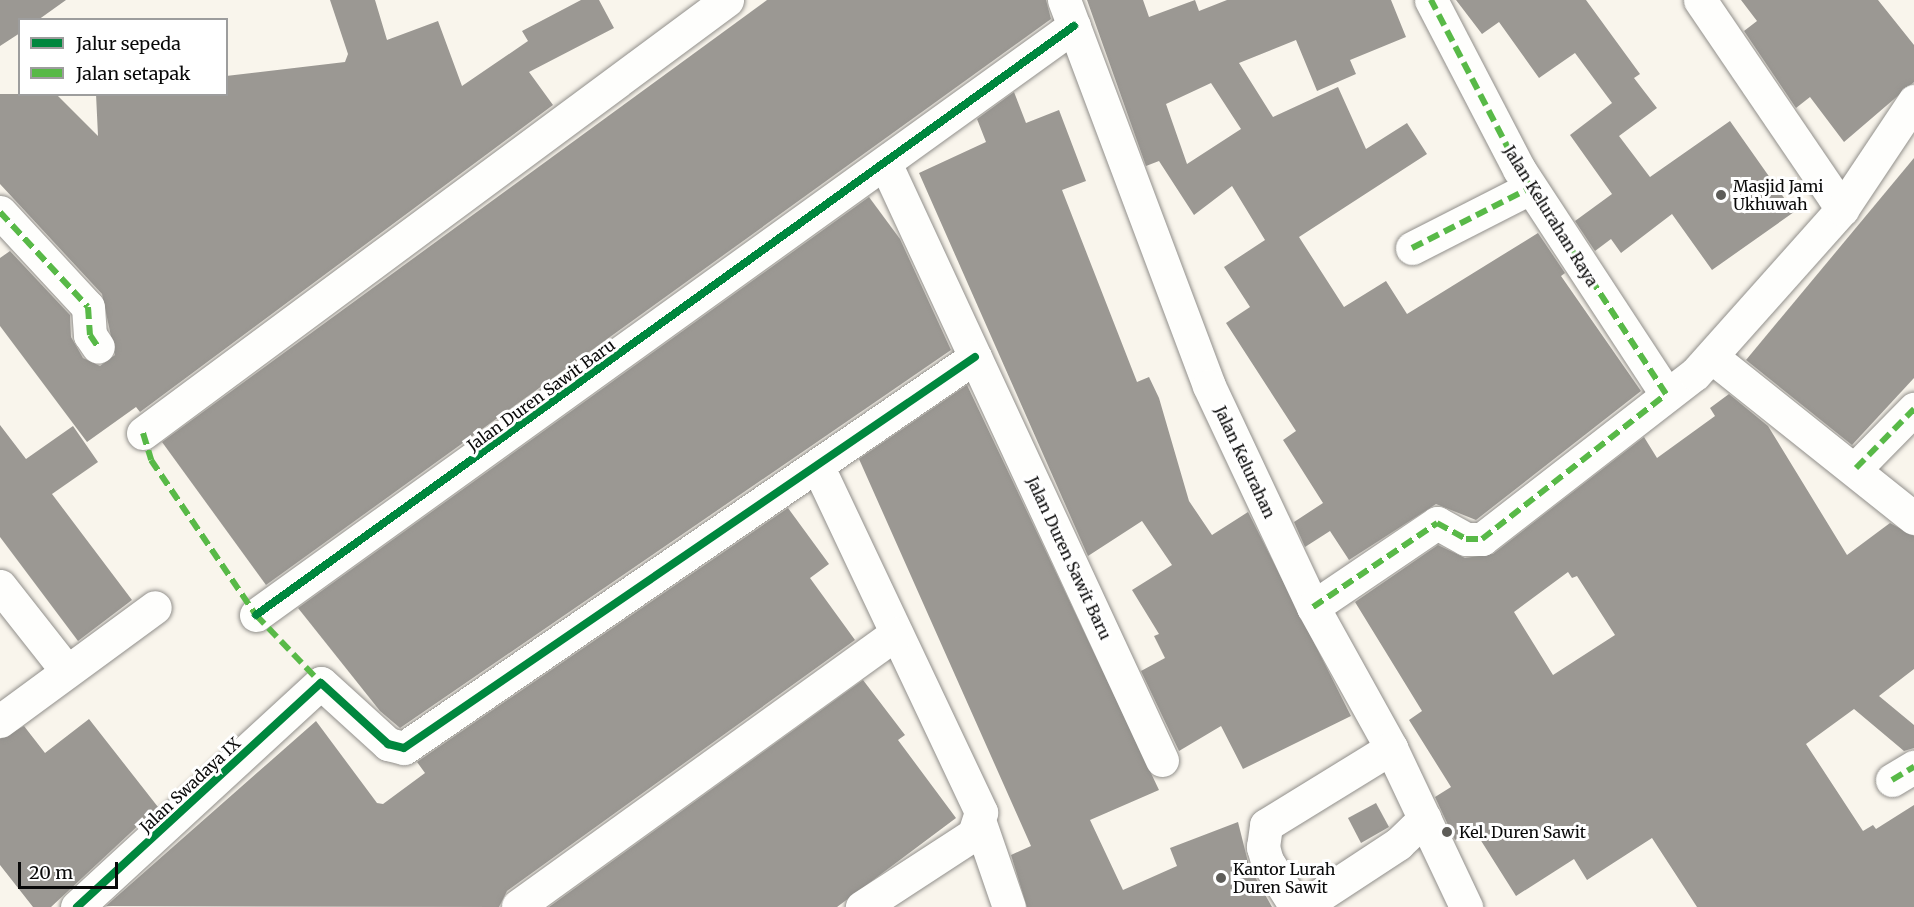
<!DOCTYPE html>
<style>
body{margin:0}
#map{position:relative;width:1914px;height:907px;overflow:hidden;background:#f9f5ec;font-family:Merriweather,serif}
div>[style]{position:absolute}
.building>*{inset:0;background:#9b9893}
.roads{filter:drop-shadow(0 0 2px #918f8b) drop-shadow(0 0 2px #918f8b)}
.street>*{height:33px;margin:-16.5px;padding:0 16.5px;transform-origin:16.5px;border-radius:16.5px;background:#fefefc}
.quiet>*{height:6px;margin-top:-3px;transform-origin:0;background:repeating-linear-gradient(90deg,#58b947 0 12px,transparent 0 18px)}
.cycleway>*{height:8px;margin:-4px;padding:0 4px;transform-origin:4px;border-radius:4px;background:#00873e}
.dots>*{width:16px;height:16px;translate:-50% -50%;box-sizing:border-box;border:3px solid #fff;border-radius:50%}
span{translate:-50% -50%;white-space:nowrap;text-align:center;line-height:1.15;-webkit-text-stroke:6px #fff;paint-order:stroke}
.poi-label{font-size:16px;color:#090909}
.left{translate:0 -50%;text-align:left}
.street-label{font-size:16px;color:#090909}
.legend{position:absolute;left:18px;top:18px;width:210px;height:78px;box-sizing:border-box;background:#fff;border:2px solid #9d9d9d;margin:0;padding:8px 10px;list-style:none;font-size:18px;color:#090909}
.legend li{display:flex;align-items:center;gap:12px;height:30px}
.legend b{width:30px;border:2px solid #9d9d9d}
.scale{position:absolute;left:18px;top:862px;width:100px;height:27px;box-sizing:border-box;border:3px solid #090909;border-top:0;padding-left:8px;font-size:18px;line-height:21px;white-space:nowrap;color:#090909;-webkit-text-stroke:4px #fff;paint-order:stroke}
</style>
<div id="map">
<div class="building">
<i style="clip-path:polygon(0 0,66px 0,38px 20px,20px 20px,20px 33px,0 46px)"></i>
<i style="clip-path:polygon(330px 0,375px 0,387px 40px,438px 21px,462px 86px,528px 41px,522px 31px,581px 0,599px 0,614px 28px,529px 72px,553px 105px,140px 412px,136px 407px,87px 442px,0 326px,0 258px,10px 251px,70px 315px,71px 337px,83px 358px,100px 366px,115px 355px,102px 294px,0 184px,0 94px,56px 94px,98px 136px,96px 94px,226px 94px,226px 76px,345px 62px,348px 54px)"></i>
<i style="clip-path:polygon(767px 0,1046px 0,1051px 19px,266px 585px,162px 442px)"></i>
<i style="clip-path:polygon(evenodd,1087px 0,1143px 0,1149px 17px,1195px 0,1199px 11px,1227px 0,1391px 0,1406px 37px,1350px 60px,1356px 74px,1317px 91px,1296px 40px,1239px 63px,1273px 117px,1338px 87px,1366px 149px,1407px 123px,1427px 154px,1299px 237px,1344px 307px,1386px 281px,1407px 314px,1538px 233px,1565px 273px,1561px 276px,1641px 391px,1476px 520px,1436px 504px,1349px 560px,1330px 531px,1305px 547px,1294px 522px,1323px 503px,1283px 440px,1296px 431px,1226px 323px,1250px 307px,1224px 267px,1265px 240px,1232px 186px,1194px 215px,1159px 161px,1146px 166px,1087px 0,1211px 83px,1241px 129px,1187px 164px,1166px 104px,1211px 83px)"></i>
<i style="clip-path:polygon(1456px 0,1586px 0,1640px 74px,1634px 78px,1657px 108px,1619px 136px,1650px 177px,1730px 121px,1794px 212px,1712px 270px,1672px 214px,1621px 253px,1611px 239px,1595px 251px,1575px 221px,1612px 194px,1570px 135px,1612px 103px,1575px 53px,1539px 78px,1499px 22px,1482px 34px)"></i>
<i style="clip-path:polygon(1741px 0,1878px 0,1914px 45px,1914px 82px,1844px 142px,1810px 97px,1796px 108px,1744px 31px,1757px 21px)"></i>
<i style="clip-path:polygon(1014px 92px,1026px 123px,1059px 110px,1086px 181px,1062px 190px,1137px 382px,1149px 377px,1159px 398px,1189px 501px,1212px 535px,1248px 512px,1351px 716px,1243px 769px,1221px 726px,1179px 751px,1141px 671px,1165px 658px,1154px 636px,1159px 634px,1132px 590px,1172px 565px,1142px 521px,1088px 556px,919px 173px,986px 142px,977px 119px)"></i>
<i style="clip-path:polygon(1914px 158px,1914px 378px,1852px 445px,1746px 360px)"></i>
<i style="clip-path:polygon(869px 197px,900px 239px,951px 350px,400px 728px,380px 711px,298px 608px)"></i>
<i style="clip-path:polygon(967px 385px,1159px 790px,1090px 820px,1123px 890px,1177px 866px,1170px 848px,1238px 822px,1249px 866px,1272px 907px,1027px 907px,1011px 855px,1031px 846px,859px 459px)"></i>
<i style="clip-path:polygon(evenodd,1729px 394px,1768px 426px,1847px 555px,1890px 523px,1914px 536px,1914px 669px,1879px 696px,1914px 725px,1914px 748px,1904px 751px,1854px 709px,1806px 744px,1863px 831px,1873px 825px,1876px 829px,1914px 805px,1914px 907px,1697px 907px,1652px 838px,1587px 880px,1574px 859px,1516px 896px,1473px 828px,1455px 840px,1435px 797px,1451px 787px,1409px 720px,1422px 711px,1355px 602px,1438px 545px,1465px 558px,1493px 554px,1644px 437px,1657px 458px,1715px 416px,1710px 408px,1729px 394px,1568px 572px,1572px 578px,1577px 576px,1615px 635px,1553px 675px,1514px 612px,1568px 572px)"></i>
<i style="clip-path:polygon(0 425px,26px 459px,73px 426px,98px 462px,52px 494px,132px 600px,78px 641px,0 537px)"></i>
<i style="clip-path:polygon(788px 508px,829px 564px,810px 578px,855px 640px,507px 891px,499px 907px,106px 906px,316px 721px,377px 803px,383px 804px,425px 773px,417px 762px)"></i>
<i style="clip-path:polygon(863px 680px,905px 735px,898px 740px,956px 818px,837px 907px,549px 907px)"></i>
<i style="clip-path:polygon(89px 719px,158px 807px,51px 907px,33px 907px,0 865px,0 739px,24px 726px,45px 753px)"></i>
<i style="clip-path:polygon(1376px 803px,1389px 827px,1361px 843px,1348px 818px)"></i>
</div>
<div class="roads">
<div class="street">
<i style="left:1064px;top:0;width:412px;rotate:69.4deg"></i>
<i style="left:1209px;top:386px;width:244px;rotate:64.8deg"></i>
<i style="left:1313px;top:607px;width:161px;rotate:61deg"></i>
<i style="left:1391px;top:748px;width:176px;rotate:64.7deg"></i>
<i style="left:1431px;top:0;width:191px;rotate:62.5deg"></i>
<i style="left:1519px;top:169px;width:269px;rotate:56.8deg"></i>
<i style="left:1700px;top:0;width:253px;rotate:55.8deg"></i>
<i style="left:886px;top:165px;width:656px;rotate:65.12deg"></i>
<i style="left:0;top:212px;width:129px;rotate:47.2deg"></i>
<i style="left:88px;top:307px;width:28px;rotate:86deg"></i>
<i style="left:90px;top:335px;width:14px;rotate:56deg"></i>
<i style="left:1412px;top:248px;width:132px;rotate:-27deg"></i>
<i style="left:1712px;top:357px;width:258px;rotate:38.6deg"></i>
<i style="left:143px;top:433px;width:727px;rotate:-36.55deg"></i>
<i style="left:818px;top:467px;width:382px;rotate:64.7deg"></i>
<i style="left:981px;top:812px;width:23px;rotate:108deg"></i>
<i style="left:974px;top:834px;width:134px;rotate:146.9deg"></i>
<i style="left:1856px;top:468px;width:83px;rotate:-45.5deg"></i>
<i style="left:0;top:586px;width:108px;rotate:51.8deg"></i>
<i style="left:1313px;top:607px;width:150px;rotate:-34.1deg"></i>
<i style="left:1437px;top:523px;width:33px;rotate:29deg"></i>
<i style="left:1466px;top:539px;width:16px"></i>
<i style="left:1482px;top:539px;width:269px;rotate:-37.8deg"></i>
<i style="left:1695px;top:374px;width:221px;rotate:-48.3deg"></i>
<i style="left:1842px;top:209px;width:130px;rotate:-56.3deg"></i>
<i style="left:256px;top:615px;width:1008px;rotate:-35.76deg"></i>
<i style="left:0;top:721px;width:192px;rotate:-36.3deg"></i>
<i style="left:1892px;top:780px;width:26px;rotate:-31deg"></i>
<i style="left:980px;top:823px;width:89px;rotate:71deg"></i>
<i style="left:518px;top:906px;width:466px;rotate:-35.8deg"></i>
<i style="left:77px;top:907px;width:331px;rotate:-42.6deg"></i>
<i style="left:321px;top:683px;width:91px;rotate:42.3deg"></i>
<i style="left:388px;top:744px;width:16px;rotate:14deg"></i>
<i style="left:404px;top:748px;width:692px;rotate:-34.4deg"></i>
<i style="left:1296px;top:907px;width:54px;rotate:-122.2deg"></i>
<i style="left:1267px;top:861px;width:15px;rotate:-106deg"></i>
<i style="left:1263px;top:847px;width:22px;rotate:-82deg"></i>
<i style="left:1266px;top:825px;width:147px;rotate:-31.6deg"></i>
<i style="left:1302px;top:907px;width:115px;rotate:-33.3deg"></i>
<i style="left:1398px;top:844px;width:37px;rotate:-44deg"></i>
</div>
</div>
<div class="quiet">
<i style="left:0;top:212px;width:129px;rotate:47.2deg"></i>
<i style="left:88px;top:307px;width:28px;rotate:86deg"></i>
<i style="left:90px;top:335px;width:14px;rotate:56deg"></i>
<i style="left:1412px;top:248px;width:132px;rotate:-27deg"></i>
<i style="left:143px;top:433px;width:28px;rotate:73deg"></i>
<i style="left:151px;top:460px;width:187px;rotate:55.9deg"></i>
<i style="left:256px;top:615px;width:94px;rotate:46.3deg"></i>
<i style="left:1856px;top:468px;width:83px;rotate:-45.5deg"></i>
<i style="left:1313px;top:607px;width:150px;rotate:-34.1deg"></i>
<i style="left:1437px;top:523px;width:33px;rotate:29deg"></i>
<i style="left:1466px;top:539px;width:16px"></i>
<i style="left:1482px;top:539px;width:234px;rotate:-38.2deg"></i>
<i style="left:1666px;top:394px;width:269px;rotate:-123.2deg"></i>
<i style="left:1519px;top:169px;width:191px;rotate:-117.5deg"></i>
<i style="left:1892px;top:780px;width:26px;rotate:-31deg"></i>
</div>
<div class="cycleway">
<i style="left:256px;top:615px;width:1008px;rotate:-35.76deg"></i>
<i style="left:77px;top:907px;width:331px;rotate:-42.6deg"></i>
<i style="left:321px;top:683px;width:91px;rotate:42.3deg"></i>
<i style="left:388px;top:744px;width:16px;rotate:14deg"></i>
<i style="left:404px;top:748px;width:692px;rotate:-34.4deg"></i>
</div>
<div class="dots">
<i style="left:1721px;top:195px;background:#5d5c58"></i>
<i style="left:1447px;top:832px;background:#5d5c58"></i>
<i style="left:1221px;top:878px;background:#5d5c58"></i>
</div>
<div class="poi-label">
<span class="left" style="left:1733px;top:195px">Masjid Jami<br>Ukhuwah</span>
<span class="left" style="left:1459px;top:832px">Kel. Duren Sawit</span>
<span class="left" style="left:1233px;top:878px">Kantor Lurah<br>Duren Sawit</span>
</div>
<div class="street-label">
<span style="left:1551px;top:216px;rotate:58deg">Jalan Kelurahan Raya</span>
<span style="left:541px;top:395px;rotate:-36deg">Jalan Duren Sawit Baru</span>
<span style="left:1245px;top:462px;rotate:65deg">Jalan Kelurahan</span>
<span style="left:1069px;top:558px;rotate:65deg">Jalan Duren Sawit Baru</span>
<span style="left:190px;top:785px;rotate:-43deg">Jalan Swadaya IX</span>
</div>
<ul class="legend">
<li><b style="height:8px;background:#00873e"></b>Jalur sepeda</li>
<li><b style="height:8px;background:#58b947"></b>Jalan setapak</li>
</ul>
<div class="scale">20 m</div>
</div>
